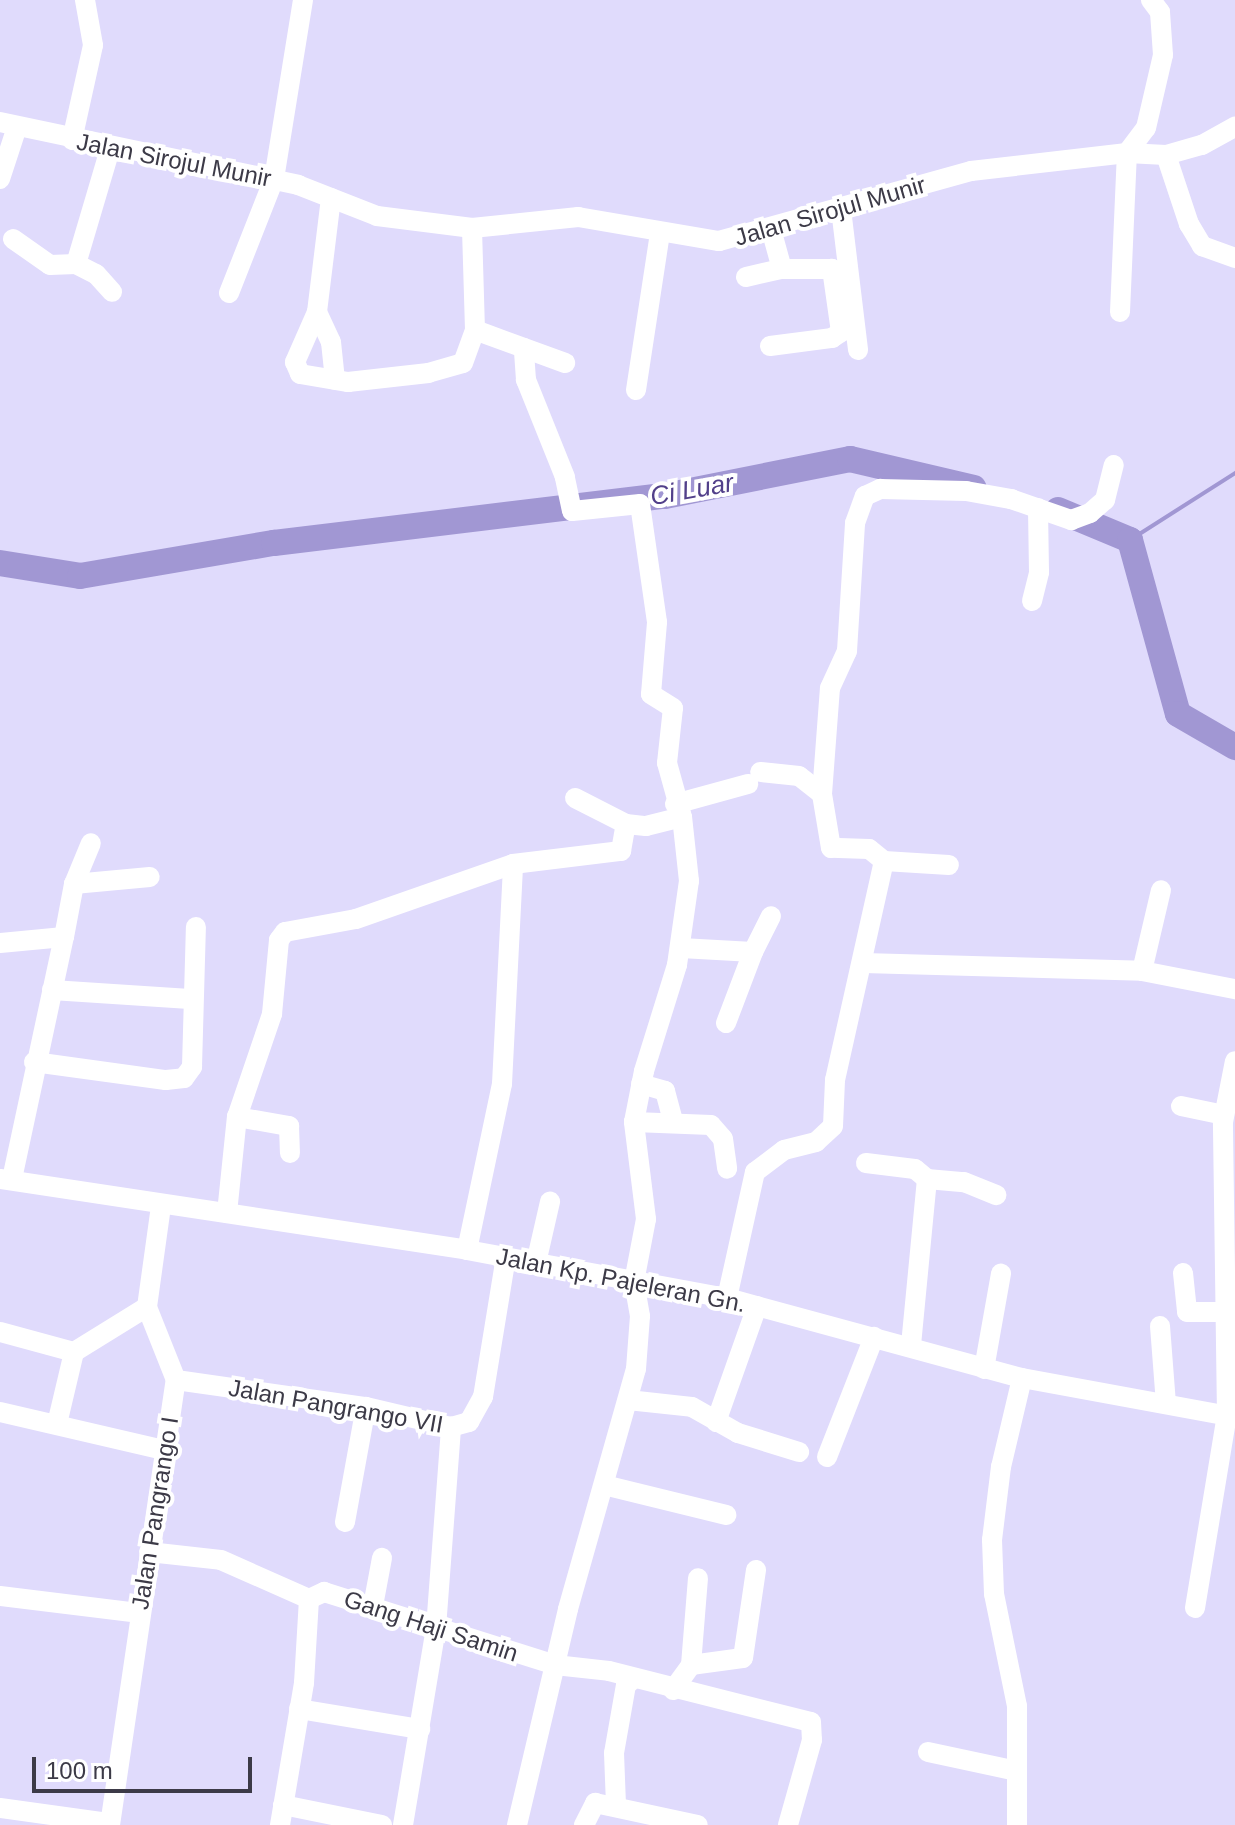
<!DOCTYPE html>
<style>
body{margin:0}
#map{position:relative;width:1235px;height:1825px;overflow:hidden;background:#e0dbfc;font-family:Arial,sans-serif}
div>[style]{position:absolute}
.stream>*{height:4px;margin:-2px;padding:0 2px;transform-origin:2px;border-radius:2px;background:#a197d3}
.river>*{height:26px;margin:-13px;padding:0 13px;transform-origin:13px;border-radius:13px;background:#a197d3}
.minor>*{height:20px;margin:-10px;padding:0 10px;transform-origin:10px;border-radius:10px;background:#fff}
span{translate:-50% -50%;white-space:nowrap;text-align:center;line-height:1.15;-webkit-text-stroke:8px #fff;paint-order:stroke}
.street-label{font-size:24px;color:#3c3a47}
.water-label{font-size:26px;color:#52408a;font-style:italic}
.scale{position:absolute;left:32px;top:1757px;width:220px;height:36px;box-sizing:border-box;border:4px solid #3c3a47;border-top:0;padding-left:10px;font-size:24px;line-height:28px;white-space:nowrap;color:#3c3a47;-webkit-text-stroke:6px #fff;paint-order:stroke}
</style>
<div id="map">
<div class="stream">
<i style="left:1130px;top:540px;width:125px;rotate:-32.5deg"></i>
</div>
<div class="river">
<i style="left:1058px;top:510px;width:78px;rotate:22.6deg"></i>
<i style="left:1130px;top:540px;width:180px;rotate:74.6deg"></i>
<i style="left:1178px;top:714px;width:66px;rotate:30.1deg"></i>
<i style="left:0;top:563px;width:81px;rotate:9.2deg"></i>
<i style="left:80px;top:576px;width:197px;rotate:-9.7deg"></i>
<i style="left:274px;top:543px;width:394px;rotate:-6.9deg"></i>
<i style="left:665px;top:496px;width:189px;rotate:-11.3deg"></i>
<i style="left:850px;top:459px;width:127px;rotate:13.2deg"></i>
</div>
<div class="minor">
<i style="left:0;top:122px;width:305px;rotate:11.9deg"></i>
<i style="left:298px;top:185px;width:85px;rotate:21.4deg"></i>
<i style="left:377px;top:216px;width:96px;rotate:7.2deg"></i>
<i style="left:472px;top:228px;width:107px;rotate:-5.9deg"></i>
<i style="left:578px;top:217px;width:143px;rotate:9.7deg"></i>
<i style="left:719px;top:241px;width:262px;rotate:-15.5deg"></i>
<i style="left:971px;top:171px;width:157px;rotate:-6.6deg"></i>
<i style="left:1127px;top:153px;width:39px;rotate:3deg"></i>
<i style="left:1166px;top:155px;width:37px;rotate:-16deg"></i>
<i style="left:1202px;top:145px;width:38px;rotate:-29deg"></i>
<i style="left:72px;top:140px;width:97px;rotate:-77.5deg"></i>
<i style="left:93px;top:45px;width:46px;rotate:-100.1deg"></i>
<i style="left:1166px;top:155px;width:73px;rotate:71.6deg"></i>
<i style="left:1189px;top:224px;width:26px;rotate:59deg"></i>
<i style="left:1202px;top:246px;width:35px;rotate:20deg"></i>
<i style="left:0;top:179px;width:55px;rotate:-71.9deg"></i>
<i style="left:331px;top:198px;width:115px;rotate:97deg"></i>
<i style="left:317px;top:312px;width:55px;rotate:113.7deg"></i>
<i style="left:295px;top:362px;width:13px;rotate:67deg"></i>
<i style="left:300px;top:374px;width:49px;rotate:9.5deg"></i>
<i style="left:348px;top:382px;width:81px;rotate:-6.4deg"></i>
<i style="left:428px;top:373px;width:36px;rotate:-16deg"></i>
<i style="left:463px;top:363px;width:35px;rotate:-70deg"></i>
<i style="left:475px;top:330px;width:102px;rotate:-91.7deg"></i>
<i style="left:841px;top:209px;width:142px;rotate:83.1deg"></i>
<i style="left:13px;top:239px;width:45px;rotate:35.1deg"></i>
<i style="left:50px;top:265px;width:26px;rotate:-2deg"></i>
<i style="left:76px;top:264px;width:120px;rotate:-73.5deg"></i>
<i style="left:76px;top:264px;width:22px;rotate:27deg"></i>
<i style="left:96px;top:274px;width:24px;rotate:48deg"></i>
<i style="left:746px;top:277px;width:37px;rotate:-13deg"></i>
<i style="left:229px;top:293px;width:123px;rotate:-68.5deg"></i>
<i style="left:274px;top:179px;width:181px;rotate:-80.8deg"></i>
<i style="left:317px;top:312px;width:33px;rotate:65deg"></i>
<i style="left:331px;top:342px;width:38px;rotate:84deg"></i>
<i style="left:1120px;top:312px;width:159px;rotate:-87.5deg"></i>
<i style="left:1127px;top:153px;width:31px;rotate:-53deg"></i>
<i style="left:1146px;top:128px;width:75px;rotate:-76.9deg"></i>
<i style="left:1163px;top:55px;width:43px;rotate:-94deg"></i>
<i style="left:1160px;top:12px;width:15px;rotate:-127deg"></i>
<i style="left:475px;top:330px;width:96px;rotate:20.1deg"></i>
<i style="left:770px;top:346px;width:63px;rotate:-7.4deg"></i>
<i style="left:832px;top:338px;width:11px;rotate:-34deg"></i>
<i style="left:841px;top:332px;width:64px;rotate:-98.1deg"></i>
<i style="left:832px;top:269px;width:50px;rotate:180deg"></i>
<i style="left:782px;top:269px;width:41px;rotate:-105.4deg"></i>
<i style="left:636px;top:390px;width:158px;rotate:-81.3deg"></i>
<i style="left:1032px;top:601px;width:30px;rotate:-76deg"></i>
<i style="left:1039px;top:572px;width:64px;rotate:-90.9deg"></i>
<i style="left:822px;top:794px;width:106px;rotate:-85.7deg"></i>
<i style="left:830px;top:688px;width:41px;rotate:-65.3deg"></i>
<i style="left:847px;top:651px;width:128px;rotate:-86.4deg"></i>
<i style="left:855px;top:523px;width:29px;rotate:-70deg"></i>
<i style="left:865px;top:496px;width:17px;rotate:-25deg"></i>
<i style="left:880px;top:489px;width:86px;rotate:1.3deg"></i>
<i style="left:966px;top:491px;width:46px;rotate:10.1deg"></i>
<i style="left:1011px;top:499px;width:64px;rotate:19.3deg"></i>
<i style="left:1071px;top:520px;width:20px;rotate:-20deg"></i>
<i style="left:1090px;top:513px;width:20px;rotate:-41deg"></i>
<i style="left:1105px;top:500px;width:36px;rotate:-76deg"></i>
<i style="left:575px;top:798px;width:57px;rotate:27deg"></i>
<i style="left:675px;top:804px;width:76px;rotate:-15.3deg"></i>
<i style="left:884px;top:861px;width:65px;rotate:3.5deg"></i>
<i style="left:74px;top:884px;width:76px;rotate:-5.3deg"></i>
<i style="left:0;top:943px;width:64px;rotate:-5.4deg"></i>
<i style="left:64px;top:937px;width:54px;rotate:-79.3deg"></i>
<i style="left:74px;top:884px;width:44px;rotate:-67.5deg"></i>
<i style="left:681px;top:948px;width:72px;rotate:3.2deg"></i>
<i style="left:753px;top:952px;width:76px;rotate:110.8deg"></i>
<i style="left:753px;top:952px;width:40px;rotate:-63.4deg"></i>
<i style="left:863px;top:963px;width:279px;rotate:1.6deg"></i>
<i style="left:1142px;top:971px;width:95px;rotate:11deg"></i>
<i style="left:1142px;top:971px;width:83px;rotate:-76.8deg"></i>
<i style="left:52px;top:990px;width:138px;rotate:3.7deg"></i>
<i style="left:34px;top:1062px;width:133px;rotate:7.8deg"></i>
<i style="left:166px;top:1080px;width:18px;rotate:-6deg"></i>
<i style="left:184px;top:1078px;width:14px;rotate:-54deg"></i>
<i style="left:192px;top:1067px;width:140px;rotate:-88.4deg"></i>
<i style="left:641px;top:1084px;width:25px;rotate:16deg"></i>
<i style="left:665px;top:1091px;width:31px;rotate:75deg"></i>
<i style="left:1181px;top:1106px;width:44px;rotate:11.8deg"></i>
<i style="left:237px;top:1117px;width:53px;rotate:9.8deg"></i>
<i style="left:289px;top:1126px;width:27px;rotate:88deg"></i>
<i style="left:634px;top:1122px;width:77px;rotate:2.2deg"></i>
<i style="left:711px;top:1125px;width:18px;rotate:49deg"></i>
<i style="left:723px;top:1139px;width:30px;rotate:82deg"></i>
<i style="left:866px;top:1163px;width:49px;rotate:7deg"></i>
<i style="left:915px;top:1169px;width:16px;rotate:40deg"></i>
<i style="left:927px;top:1179px;width:166px;rotate:95.5deg"></i>
<i style="left:0;top:1179px;width:472px;rotate:8.6deg"></i>
<i style="left:467px;top:1250px;width:264px;rotate:10.5deg"></i>
<i style="left:727px;top:1298px;width:306px;rotate:15.2deg"></i>
<i style="left:1022px;top:1378px;width:217px;rotate:10.4deg"></i>
<i style="left:12px;top:1179px;width:248px;rotate:-77.9deg"></i>
<i style="left:927px;top:1179px;width:37px;rotate:5deg"></i>
<i style="left:964px;top:1182px;width:35px;rotate:22deg"></i>
<i style="left:227px;top:1213px;width:97px;rotate:-84.1deg"></i>
<i style="left:237px;top:1117px;width:109px;rotate:-71.2deg"></i>
<i style="left:272px;top:1014px;width:74px;rotate:-84.6deg"></i>
<i style="left:279px;top:940px;width:10px;rotate:-53deg"></i>
<i style="left:285px;top:932px;width:72px;rotate:-10.4deg"></i>
<i style="left:356px;top:919px;width:166px;rotate:-19.3deg"></i>
<i style="left:513px;top:864px;width:109px;rotate:-6.9deg"></i>
<i style="left:621px;top:851px;width:27px;rotate:-80deg"></i>
<i style="left:626px;top:824px;width:20px;rotate:6deg"></i>
<i style="left:646px;top:826px;width:37px;rotate:-14deg"></i>
<i style="left:467px;top:1250px;width:170px;rotate:-78.1deg"></i>
<i style="left:502px;top:1084px;width:220px;rotate:-87.1deg"></i>
<i style="left:536px;top:1263px;width:63px;rotate:-77.1deg"></i>
<i style="left:1183px;top:1273px;width:39px;rotate:84deg"></i>
<i style="left:1187px;top:1312px;width:39px"></i>
<i style="left:727px;top:1298px;width:129px;rotate:-77.5deg"></i>
<i style="left:755px;top:1172px;width:36px;rotate:-37deg"></i>
<i style="left:784px;top:1150px;width:33px;rotate:-14deg"></i>
<i style="left:816px;top:1142px;width:23px;rotate:-43deg"></i>
<i style="left:833px;top:1126px;width:46px;rotate:-87.5deg"></i>
<i style="left:835px;top:1080px;width:224px;rotate:-77.4deg"></i>
<i style="left:884px;top:861px;width:19px;rotate:-141deg"></i>
<i style="left:869px;top:849px;width:38px;rotate:-178deg"></i>
<i style="left:831px;top:848px;width:55px;rotate:-99.5deg"></i>
<i style="left:822px;top:794px;width:29px;rotate:-142deg"></i>
<i style="left:799px;top:776px;width:39px;rotate:-174deg"></i>
<i style="left:1160px;top:1326px;width:78px;rotate:85.6deg"></i>
<i style="left:0;top:1332px;width:77px;rotate:15.1deg"></i>
<i style="left:74px;top:1352px;width:86px;rotate:-31.7deg"></i>
<i style="left:984px;top:1369px;width:97px;rotate:-79.9deg"></i>
<i style="left:176px;top:1380px;width:192px;rotate:8.1deg"></i>
<i style="left:366px;top:1407px;width:87px;rotate:13.2deg"></i>
<i style="left:451px;top:1427px;width:19px;rotate:-16deg"></i>
<i style="left:469px;top:1422px;width:29px;rotate:-61deg"></i>
<i style="left:483px;top:1397px;width:142px;rotate:-80.7deg"></i>
<i style="left:628px;top:1400px;width:64px;rotate:6.2deg"></i>
<i style="left:692px;top:1407px;width:53px;rotate:29.5deg"></i>
<i style="left:738px;top:1433px;width:64px;rotate:17.3deg"></i>
<i style="left:0;top:1412px;width:167px;rotate:13.1deg"></i>
<i style="left:716px;top:1422px;width:123px;rotate:-70.5deg"></i>
<i style="left:57px;top:1424px;width:74px;rotate:-76.7deg"></i>
<i style="left:827px;top:1457px;width:129px;rotate:-68.6deg"></i>
<i style="left:604px;top:1485px;width:126px;rotate:13.8deg"></i>
<i style="left:345px;top:1522px;width:117px;rotate:-79.7deg"></i>
<i style="left:149px;top:1552px;width:72px;rotate:6.3deg"></i>
<i style="left:221px;top:1560px;width:96px;rotate:23.9deg"></i>
<i style="left:0;top:1596px;width:139px;rotate:7deg"></i>
<i style="left:309px;top:1599px;width:17px;rotate:-25deg"></i>
<i style="left:324px;top:1592px;width:242px;rotate:17.5deg"></i>
<i style="left:555px;top:1665px;width:54px;rotate:6.3deg"></i>
<i style="left:609px;top:1671px;width:208px;rotate:14.2deg"></i>
<i style="left:811px;top:1722px;width:18px;rotate:87deg"></i>
<i style="left:812px;top:1740px;width:88px;rotate:105.8deg"></i>
<i style="left:373px;top:1606px;width:49px;rotate:-79.4deg"></i>
<i style="left:1195px;top:1608px;width:196px;rotate:-80.6deg"></i>
<i style="left:1227px;top:1415px;width:293px;rotate:-90.8deg"></i>
<i style="left:1223px;top:1122px;width:62px;rotate:-78.9deg"></i>
<i style="left:691px;top:1665px;width:87px;rotate:-85.4deg"></i>
<i style="left:673px;top:1690px;width:31px;rotate:-54deg"></i>
<i style="left:691px;top:1665px;width:52px;rotate:-7.7deg"></i>
<i style="left:743px;top:1658px;width:89px;rotate:-81.6deg"></i>
<i style="left:299px;top:1709px;width:123px;rotate:9.4deg"></i>
<i style="left:928px;top:1752px;width:91px;rotate:12.1deg"></i>
<i style="left:283px;top:1805px;width:101px;rotate:11.4deg"></i>
<i style="left:616px;top:1805px;width:52px;rotate:-92.2deg"></i>
<i style="left:614px;top:1753px;width:69px;rotate:-80deg"></i>
<i style="left:626px;top:1685px;width:8px;rotate:-40deg"></i>
<i style="left:0;top:1808px;width:111px;rotate:7.8deg"></i>
<i style="left:110px;top:1825px;width:450px;rotate:-81.6deg"></i>
<i style="left:176px;top:1380px;width:79px;rotate:-111.7deg"></i>
<i style="left:147px;top:1307px;width:102px;rotate:-82.1deg"></i>
<i style="left:280px;top:1825px;width:144px;rotate:-80.4deg"></i>
<i style="left:304px;top:1683px;width:84px;rotate:-86.6deg"></i>
<i style="left:403px;top:1825px;width:200px;rotate:-80.5deg"></i>
<i style="left:436px;top:1628px;width:202px;rotate:-85.7deg"></i>
<i style="left:517px;top:1825px;width:222px;rotate:-76.7deg"></i>
<i style="left:568px;top:1609px;width:249px;rotate:-74.2deg"></i>
<i style="left:636px;top:1369px;width:53px;rotate:-85.7deg"></i>
<i style="left:640px;top:1316px;width:35px;rotate:-100deg"></i>
<i style="left:634px;top:1282px;width:64px;rotate:-79.2deg"></i>
<i style="left:646px;top:1219px;width:98px;rotate:-97.1deg"></i>
<i style="left:634px;top:1122px;width:52px;rotate:-78.9deg"></i>
<i style="left:644px;top:1071px;width:111px;rotate:-72.7deg"></i>
<i style="left:677px;top:965px;width:85px;rotate:-81.9deg"></i>
<i style="left:689px;top:881px;width:64px;rotate:-96.2deg"></i>
<i style="left:682px;top:817px;width:56px;rotate:-105.5deg"></i>
<i style="left:667px;top:763px;width:55px;rotate:-83.8deg"></i>
<i style="left:673px;top:708px;width:26px;rotate:-148deg"></i>
<i style="left:651px;top:694px;width:72px;rotate:-85.2deg"></i>
<i style="left:657px;top:622px;width:119px;rotate:-98.2deg"></i>
<i style="left:640px;top:504px;width:68px;rotate:174.1deg"></i>
<i style="left:572px;top:511px;width:35px;rotate:-102deg"></i>
<i style="left:565px;top:477px;width:105px;rotate:-111.9deg"></i>
<i style="left:526px;top:380px;width:32px;rotate:-94deg"></i>
<i style="left:584px;top:1825px;width:25px;rotate:-63deg"></i>
<i style="left:595px;top:1803px;width:105px;rotate:12.1deg"></i>
<i style="left:1017px;top:1825px;width:119px;rotate:-90deg"></i>
<i style="left:1017px;top:1706px;width:114px;rotate:-101.6deg"></i>
<i style="left:994px;top:1594px;width:54px;rotate:-92.1deg"></i>
<i style="left:992px;top:1540px;width:74px;rotate:-83deg"></i>
<i style="left:1001px;top:1467px;width:91px;rotate:-76.7deg"></i>
</div>
<div class="street-label">
<span style="left:174px;top:160px;rotate:11deg">Jalan Sirojul Munir</span>
<span style="left:830px;top:211px;rotate:-16deg">Jalan Sirojul Munir</span>
<span style="left:621px;top:1280px;rotate:11deg">Jalan Kp. Pajeleran Gn.</span>
<span style="left:336px;top:1406px;rotate:10deg">Jalan Pangrango VII</span>
<span style="left:155px;top:1513px;rotate:-81deg">Jalan Pangrango I</span>
<span style="left:431px;top:1626px;rotate:18deg">Gang Haji Samin</span>
</div>
<div class="water-label">
<span style="left:692px;top:490px;rotate:-10deg">Ci Luar</span>
</div>
<div class="scale">100 m</div>
</div>
